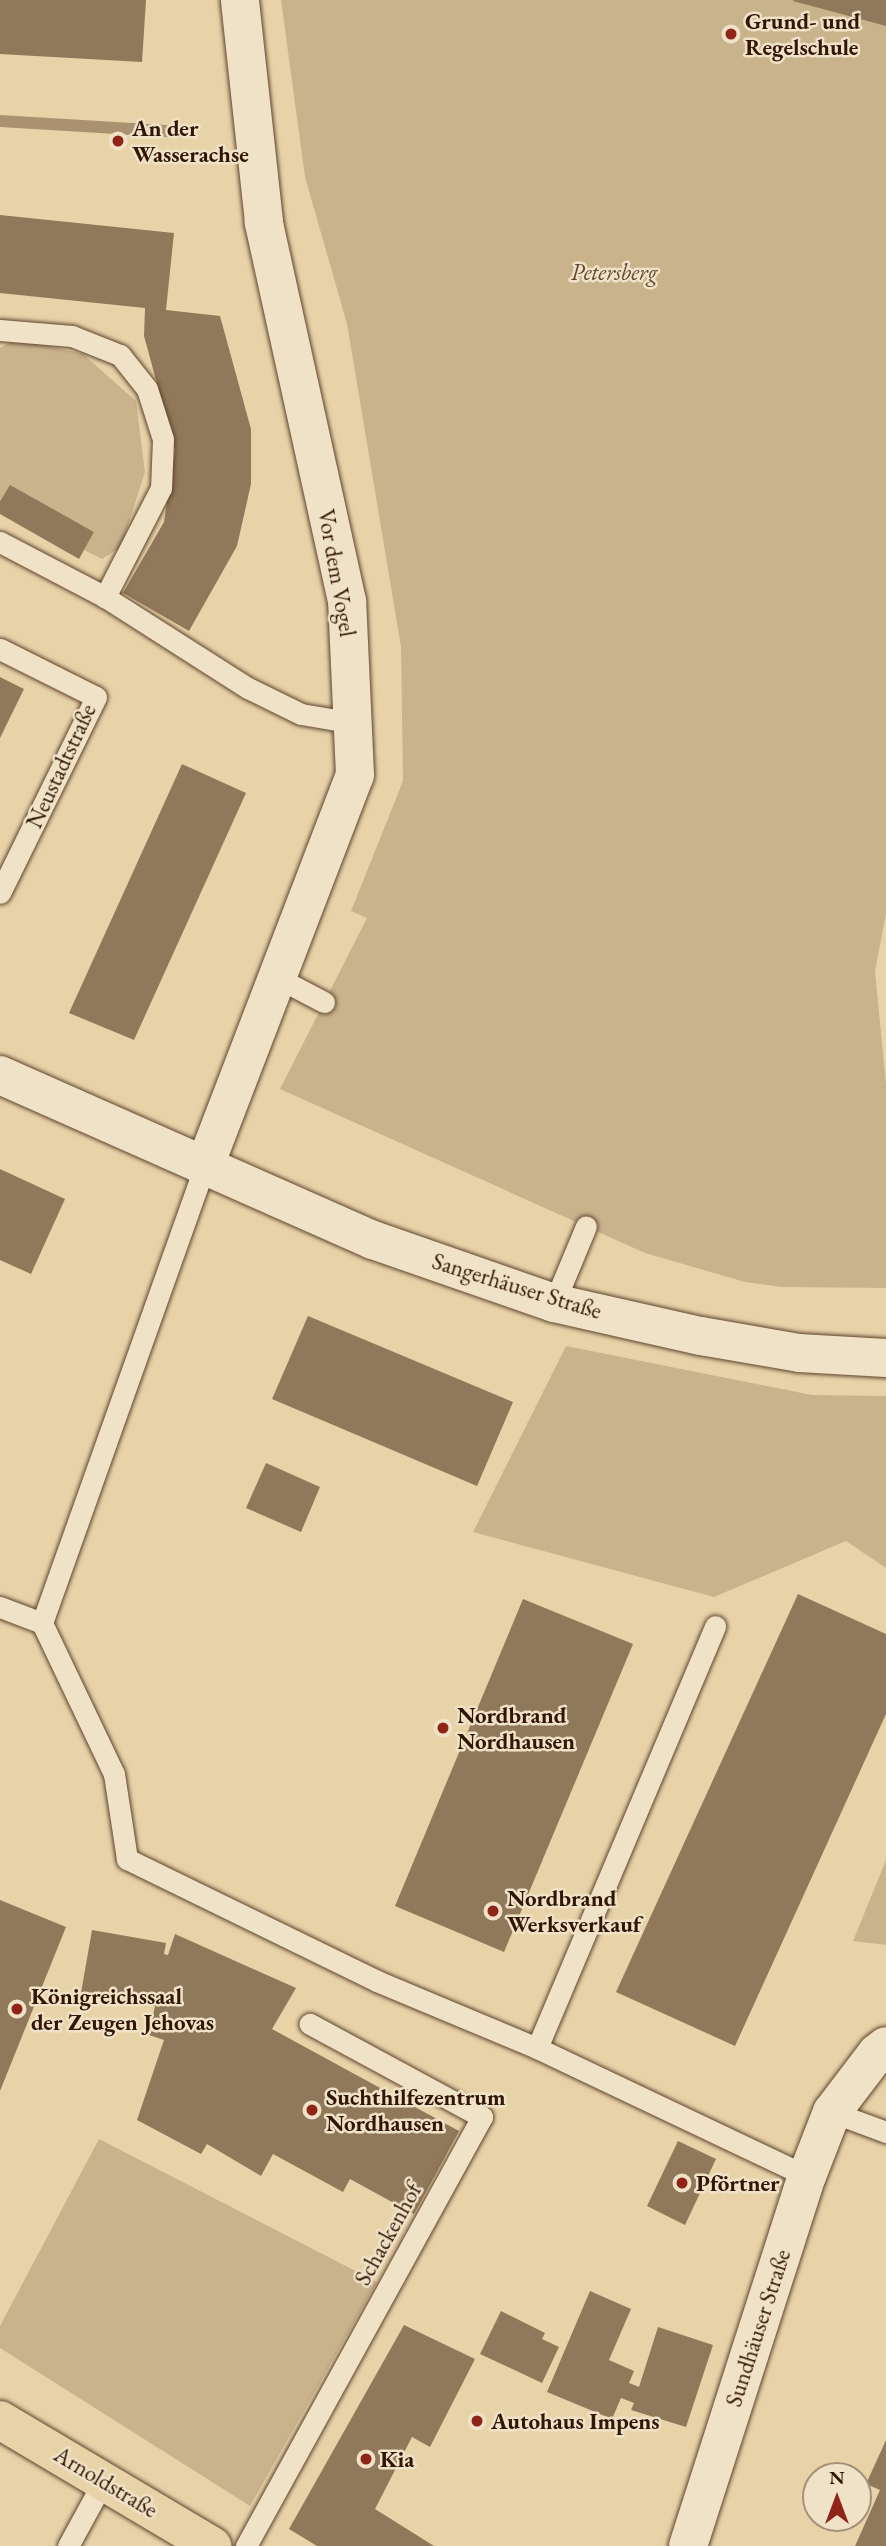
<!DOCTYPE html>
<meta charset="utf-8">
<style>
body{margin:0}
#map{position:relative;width:886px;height:2546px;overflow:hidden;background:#e8d3a9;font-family:"EB Garamond",serif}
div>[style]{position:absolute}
.green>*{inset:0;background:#c9b38d}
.stream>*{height:12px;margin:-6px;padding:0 6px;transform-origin:6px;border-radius:6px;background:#aa9271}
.building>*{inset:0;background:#90785a}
.roads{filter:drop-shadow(0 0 2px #5f442e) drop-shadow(0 0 2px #5f442e)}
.service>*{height:21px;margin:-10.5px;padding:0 10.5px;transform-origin:10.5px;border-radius:10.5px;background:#f0e2c7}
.minor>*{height:38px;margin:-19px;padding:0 19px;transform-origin:19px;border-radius:19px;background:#f0e2c7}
.primary>*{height:38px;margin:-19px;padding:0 19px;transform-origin:19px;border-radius:19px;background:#e8d3a9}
.dots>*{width:19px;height:19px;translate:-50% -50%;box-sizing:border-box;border:4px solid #f0e2c7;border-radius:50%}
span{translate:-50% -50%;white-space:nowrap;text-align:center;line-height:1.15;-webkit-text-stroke:5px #f0e2c7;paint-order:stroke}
.poi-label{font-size:23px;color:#311505;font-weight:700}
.left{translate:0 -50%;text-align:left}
.park-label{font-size:23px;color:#5f442e;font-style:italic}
.street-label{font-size:23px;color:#311505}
.north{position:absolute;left:802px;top:2462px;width:70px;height:70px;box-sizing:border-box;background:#f0e2c7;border:2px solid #a49079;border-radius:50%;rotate:0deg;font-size:19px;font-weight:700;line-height:28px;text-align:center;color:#311505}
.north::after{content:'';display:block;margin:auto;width:24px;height:32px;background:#8f2418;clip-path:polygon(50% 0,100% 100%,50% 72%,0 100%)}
</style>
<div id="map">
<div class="green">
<i style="clip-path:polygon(281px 0,886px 0,886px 914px,875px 971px,886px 1084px,886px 1288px,782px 1287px,745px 1282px,645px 1253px,280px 1089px,367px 918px,351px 911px,403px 781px,401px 647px,347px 324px,305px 177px)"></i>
<i style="clip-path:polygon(17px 339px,83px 354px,136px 401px,145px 472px,121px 547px,102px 559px,84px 550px,94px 532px,10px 486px,0 500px,0 348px)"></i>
<i style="clip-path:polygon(566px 1346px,812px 1395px,886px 1396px,886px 1568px,846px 1541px,714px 1597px,473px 1532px)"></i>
<i style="clip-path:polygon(886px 1860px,886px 1945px,853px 1941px)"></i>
<i style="clip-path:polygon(99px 2139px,377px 2282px,250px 2506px,0 2348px,0 2326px)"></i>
</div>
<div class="stream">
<i style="left:0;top:121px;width:182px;rotate:3.5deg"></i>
</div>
<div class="building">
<i style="clip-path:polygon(0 0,146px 0,142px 62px,0 54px)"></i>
<i style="clip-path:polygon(886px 0,886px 26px,793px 1px,794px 0)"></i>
<i style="clip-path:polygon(0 215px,174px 233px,166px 310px,220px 316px,251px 429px,251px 484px,237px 546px,189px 631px,123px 593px,164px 522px,175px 450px,144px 336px,145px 308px,0 293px)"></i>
<i style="clip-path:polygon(10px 485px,94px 532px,79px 559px,0 514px,0 501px)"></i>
<i style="clip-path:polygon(0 677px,24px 689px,0 738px)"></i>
<i style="clip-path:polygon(182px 764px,246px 793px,134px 1040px,69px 1013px)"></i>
<i style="clip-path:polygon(0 1169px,65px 1199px,31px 1274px,0 1260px)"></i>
<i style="clip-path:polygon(308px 1316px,513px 1402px,477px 1486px,272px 1399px)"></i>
<i style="clip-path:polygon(266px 1463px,320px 1487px,301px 1532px,246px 1508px)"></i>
<i style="clip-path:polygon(798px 1594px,886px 1634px,886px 1714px,735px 2046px,616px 1992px)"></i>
<i style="clip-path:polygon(523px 1599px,633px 1644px,504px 1952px,395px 1906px)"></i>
<i style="clip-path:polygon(0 1900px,66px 1927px,0 2091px)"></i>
<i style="clip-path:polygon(92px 1930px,166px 1943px,164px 1954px,168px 1955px,175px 1934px,296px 1988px,272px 2029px,459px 2131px,414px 2214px,350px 2179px,343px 2192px,273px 2154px,261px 2176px,207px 2144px,201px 2154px,137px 2120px,164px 2040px,149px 2035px,155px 2006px,81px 1993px)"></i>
<i style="clip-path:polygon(678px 2141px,716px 2159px,685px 2225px,647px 2206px)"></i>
<i style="clip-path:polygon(590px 2291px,631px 2309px,609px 2360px,634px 2371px,629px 2383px,639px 2387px,658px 2327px,713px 2345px,686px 2427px,631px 2410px,634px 2403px,621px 2398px,612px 2419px,547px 2392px)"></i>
<i style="clip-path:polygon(501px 2311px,545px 2333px,542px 2339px,559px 2347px,542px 2383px,480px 2354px)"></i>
<i style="clip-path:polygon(404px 2325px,475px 2359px,430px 2447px,412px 2437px,375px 2509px,434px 2546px,317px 2546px,289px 2529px)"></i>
<i style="clip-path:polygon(886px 2440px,886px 2546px,855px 2546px,880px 2490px,866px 2484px)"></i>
</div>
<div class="roads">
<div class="service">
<i style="left:0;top:330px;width:72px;rotate:4.8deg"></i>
<i style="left:72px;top:336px;width:52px;rotate:21.6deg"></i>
<i style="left:120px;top:355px;width:43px;rotate:51.5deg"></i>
<i style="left:147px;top:389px;width:52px;rotate:72.3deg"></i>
<i style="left:163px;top:439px;width:49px;rotate:92.3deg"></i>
<i style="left:161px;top:488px;width:123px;rotate:117.2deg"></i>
<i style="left:0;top:542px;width:119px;rotate:27.6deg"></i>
<i style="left:105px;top:597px;width:169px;rotate:32.5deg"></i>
<i style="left:248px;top:688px;width:59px;rotate:26.1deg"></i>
<i style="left:301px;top:714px;width:55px;rotate:9.5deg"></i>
<i style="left:0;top:649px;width:107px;rotate:26.6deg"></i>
<i style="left:96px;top:697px;width:218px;rotate:116.1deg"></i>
<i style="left:278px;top:978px;width:52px;rotate:27.6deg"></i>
<i style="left:554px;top:1303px;width:83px;rotate:-67.4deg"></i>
<i style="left:0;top:1607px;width:45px;rotate:20.9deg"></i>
<i style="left:42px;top:1623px;width:167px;rotate:64.5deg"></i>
<i style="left:114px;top:1774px;width:86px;rotate:81.3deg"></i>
<i style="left:127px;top:1859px;width:278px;rotate:26deg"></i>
<i style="left:377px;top:1981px;width:173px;rotate:22.7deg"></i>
<i style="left:537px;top:2048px;width:299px;rotate:25.4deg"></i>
<i style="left:42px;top:1623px;width:483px;rotate:-70.4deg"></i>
<i style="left:537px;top:2048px;width:458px;rotate:-67.1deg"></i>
<i style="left:832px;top:2112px;width:58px;rotate:20.3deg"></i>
<i style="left:68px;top:2546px;width:75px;rotate:-61.4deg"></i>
<i style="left:246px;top:2546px;width:490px;rotate:-61.2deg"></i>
<i style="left:482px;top:2117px;width:196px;rotate:-151.6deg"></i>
</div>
<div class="minor">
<i style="left:0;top:1075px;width:408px;rotate:23.9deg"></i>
<i style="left:373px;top:1240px;width:192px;rotate:19.2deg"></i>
<i style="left:554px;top:1303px;width:151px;rotate:12.7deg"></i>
<i style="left:701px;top:1336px;width:99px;rotate:9.8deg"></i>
<i style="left:799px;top:1353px;width:87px;rotate:3.3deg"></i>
<i style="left:204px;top:1168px;width:421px;rotate:-69deg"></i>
<i style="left:355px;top:775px;width:174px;rotate:-92.6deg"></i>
<i style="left:347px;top:601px;width:388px;rotate:-102.4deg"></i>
<i style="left:264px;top:222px;width:223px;rotate:-96.2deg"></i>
<i style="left:688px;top:2546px;width:389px;rotate:-72.2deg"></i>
<i style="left:807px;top:2176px;width:69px;rotate:-68.7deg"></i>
<i style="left:832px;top:2112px;width:74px;rotate:-52.7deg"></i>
<i style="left:877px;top:2053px;width:11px;rotate:-38deg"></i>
</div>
<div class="primary">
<i style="left:0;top:2420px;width:247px;rotate:30.7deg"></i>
</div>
</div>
<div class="dots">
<i style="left:731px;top:34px;background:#8f2418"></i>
<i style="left:118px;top:141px;background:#8f2418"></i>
<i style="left:443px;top:1728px;background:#8f2418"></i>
<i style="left:493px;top:1911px;background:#8f2418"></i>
<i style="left:17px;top:2009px;background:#8f2418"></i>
<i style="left:312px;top:2110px;background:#8f2418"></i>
<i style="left:682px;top:2183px;background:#8f2418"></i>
<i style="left:477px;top:2421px;background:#8f2418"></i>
<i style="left:366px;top:2459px;background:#8f2418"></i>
</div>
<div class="poi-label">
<span class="left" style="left:745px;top:34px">Grund- und<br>Regelschule</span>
<span class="left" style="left:132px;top:141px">An der<br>Wasserachse</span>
<span class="left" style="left:457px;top:1728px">Nordbrand<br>Nordhausen</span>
<span class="left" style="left:507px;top:1911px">Nordbrand<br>Werksverkauf</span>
<span class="left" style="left:31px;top:2009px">Königreichssaal<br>der Zeugen Jehovas</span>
<span class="left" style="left:326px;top:2110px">Suchthilfezentrum<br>Nordhausen</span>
<span class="left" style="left:696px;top:2183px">Pförtner</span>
<span class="left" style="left:491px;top:2421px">Autohaus Impens</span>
<span class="left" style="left:380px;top:2459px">Kia</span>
</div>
<div class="park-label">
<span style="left:614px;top:272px">Petersberg</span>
</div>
<div class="street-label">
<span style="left:337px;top:573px;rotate:80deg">Vor dem Vogel</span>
<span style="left:61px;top:766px;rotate:-65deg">Neustadtstraße</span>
<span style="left:517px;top:1286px;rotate:17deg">Sangerhäuser Straße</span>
<span style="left:388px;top:2234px;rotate:-61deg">Schackenhof</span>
<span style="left:758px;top:2328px;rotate:-72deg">Sundhäuser Straße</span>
<span style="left:106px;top:2482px;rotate:31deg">Arnoldstraße</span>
</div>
<div class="north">N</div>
</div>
